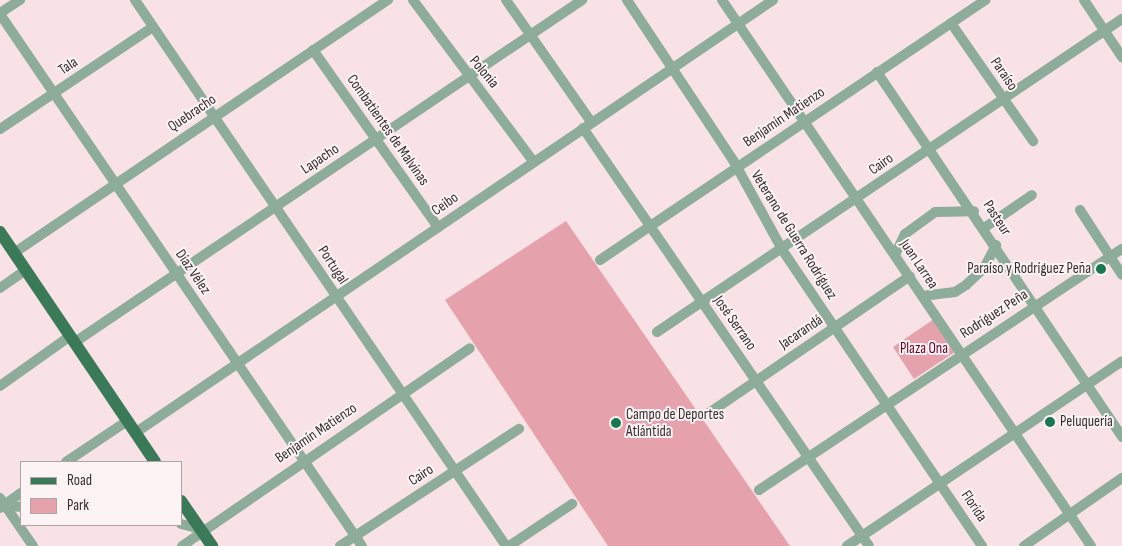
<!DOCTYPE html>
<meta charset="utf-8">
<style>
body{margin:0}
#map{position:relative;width:1122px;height:546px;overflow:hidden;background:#f8e2e5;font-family:"Sofia Sans Condensed",sans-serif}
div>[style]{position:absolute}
.green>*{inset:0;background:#e6a2ac}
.minor>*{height:10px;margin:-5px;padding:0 5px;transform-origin:5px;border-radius:5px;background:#8dad9a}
.major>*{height:12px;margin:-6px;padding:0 6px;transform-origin:6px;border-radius:6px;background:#3a7a59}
.dots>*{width:14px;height:14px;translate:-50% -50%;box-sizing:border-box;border:2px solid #fcf3f4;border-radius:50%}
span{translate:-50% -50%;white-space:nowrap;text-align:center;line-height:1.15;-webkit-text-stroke:4px #fcf3f4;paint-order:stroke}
.street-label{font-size:15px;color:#372e2f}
.poi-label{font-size:15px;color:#372e2f}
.right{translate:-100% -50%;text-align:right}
.left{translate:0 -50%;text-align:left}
.park-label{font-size:15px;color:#670327}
.legend{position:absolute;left:20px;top:461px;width:162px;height:65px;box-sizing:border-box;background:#fcf3f4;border:1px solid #ada4a5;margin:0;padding:6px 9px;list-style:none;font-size:15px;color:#372e2f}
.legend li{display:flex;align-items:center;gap:10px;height:25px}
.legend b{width:25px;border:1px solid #ada4a5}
</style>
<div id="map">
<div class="green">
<i style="clip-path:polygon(566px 221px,790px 546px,608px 546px,445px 300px)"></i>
<i style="clip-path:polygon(934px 319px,955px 352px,914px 379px,893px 347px)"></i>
</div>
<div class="minor">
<i style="left:135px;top:0;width:660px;rotate:55.8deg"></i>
<i style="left:413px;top:0;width:201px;rotate:53.3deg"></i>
<i style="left:506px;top:0;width:149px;rotate:55.1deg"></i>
<i style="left:627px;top:0;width:192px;rotate:56.5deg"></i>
<i style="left:733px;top:160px;width:104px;rotate:61.2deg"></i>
<i style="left:783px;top:251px;width:356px;rotate:56deg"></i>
<i style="left:722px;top:0;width:659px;rotate:55.95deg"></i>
<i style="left:1084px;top:0;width:69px;rotate:56.3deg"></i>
<i style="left:0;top:13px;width:24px;rotate:-33deg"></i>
<i style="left:0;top:14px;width:643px;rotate:55.77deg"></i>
<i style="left:951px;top:23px;width:144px;rotate:55.2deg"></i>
<i style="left:313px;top:50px;width:217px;rotate:54.8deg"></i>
<i style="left:877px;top:72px;width:440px;rotate:56.1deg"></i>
<i style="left:583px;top:128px;width:506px;rotate:55.62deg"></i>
<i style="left:0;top:129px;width:184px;rotate:-33.7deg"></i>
<i style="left:1080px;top:210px;width:77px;rotate:57.1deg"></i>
<i style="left:984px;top:228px;width:58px;rotate:-34.5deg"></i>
<i style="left:14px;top:253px;width:452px;rotate:-34.1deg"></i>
<i style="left:895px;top:255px;width:23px;rotate:-65deg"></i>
<i style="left:905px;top:234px;width:37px;rotate:-36deg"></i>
<i style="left:935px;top:212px;width:39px;rotate:-1deg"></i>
<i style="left:600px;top:260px;width:465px;rotate:-34deg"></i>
<i style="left:0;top:288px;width:32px;rotate:-35deg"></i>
<i style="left:922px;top:296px;width:33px;rotate:-7deg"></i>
<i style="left:955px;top:292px;width:13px;rotate:-32deg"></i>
<i style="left:966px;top:285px;width:25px;rotate:-43deg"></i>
<i style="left:984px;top:268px;width:26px;rotate:-62deg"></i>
<i style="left:657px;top:332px;width:561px;rotate:-33.95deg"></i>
<i style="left:75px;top:342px;width:612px;rotate:-34deg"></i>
<i style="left:0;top:386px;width:86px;rotate:-35.5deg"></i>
<i style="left:709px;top:413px;width:243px;rotate:-34.3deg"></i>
<i style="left:135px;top:433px;width:771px;rotate:-34.16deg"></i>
<i style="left:66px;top:462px;width:73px;rotate:-33.9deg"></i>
<i style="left:759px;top:490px;width:436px;rotate:-33.6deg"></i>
<i style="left:0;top:498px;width:58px;rotate:55.5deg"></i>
<i style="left:4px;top:505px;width:17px;rotate:7deg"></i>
<i style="left:0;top:508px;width:26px;rotate:-36deg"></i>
<i style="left:181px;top:524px;width:21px;rotate:14deg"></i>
<i style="left:182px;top:546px;width:349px;rotate:-34.5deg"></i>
<i style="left:340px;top:546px;width:214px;rotate:-33.2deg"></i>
<i style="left:509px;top:546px;width:76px;rotate:-33.7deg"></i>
<i style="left:847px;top:546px;width:331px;rotate:-33.9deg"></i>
<i style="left:1024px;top:546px;width:119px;rotate:-34.8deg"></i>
</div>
<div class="major">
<i style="left:0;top:232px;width:277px;rotate:56deg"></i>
<i style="left:181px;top:501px;width:55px;rotate:55.4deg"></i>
</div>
<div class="dots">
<i style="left:1101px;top:269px;background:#17774e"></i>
<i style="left:1050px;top:422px;background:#17774e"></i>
<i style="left:616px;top:423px;background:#17774e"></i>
</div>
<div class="street-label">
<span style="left:68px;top:66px;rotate:-34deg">Tala</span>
<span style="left:484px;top:72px;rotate:50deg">Polonia</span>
<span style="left:1004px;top:74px;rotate:56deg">Paraíso</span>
<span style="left:192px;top:113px;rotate:-34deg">Quebracho</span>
<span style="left:784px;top:117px;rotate:-34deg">Benjamín Matienzo</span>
<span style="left:388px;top:130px;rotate:55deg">Combatientes de Malvinas</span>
<span style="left:320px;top:159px;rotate:-34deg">Lapacho</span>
<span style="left:881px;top:164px;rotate:-35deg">Cairo</span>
<span style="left:445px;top:204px;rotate:-35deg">Ceibo</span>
<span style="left:997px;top:218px;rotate:57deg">Pasteur</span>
<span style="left:794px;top:235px;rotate:58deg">Veterano de Guerra Rodríguez</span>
<span style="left:919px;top:264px;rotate:56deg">Juan Larrea</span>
<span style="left:333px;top:265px;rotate:57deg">Portugal</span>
<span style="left:193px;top:272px;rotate:56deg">Díaz Vélez</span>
<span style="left:994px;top:314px;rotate:-33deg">Rodríguez Peña</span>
<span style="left:735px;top:323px;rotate:55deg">José Serrano</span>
<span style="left:801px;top:332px;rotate:-34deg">Jacarandá</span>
<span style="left:316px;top:433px;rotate:-34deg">Benjamín Matienzo</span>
<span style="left:421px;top:475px;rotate:-33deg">Cairo</span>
<span style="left:974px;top:506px;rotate:56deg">Florida</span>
</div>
<div class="poi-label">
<span class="right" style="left:1091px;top:269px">Paraíso y Rodríguez Peña</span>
<span class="left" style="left:626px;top:423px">Campo de Deportes<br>Atlántida</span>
<span class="left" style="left:1060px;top:422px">Peluquería</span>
</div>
<div class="park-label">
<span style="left:924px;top:349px">Plaza Ona</span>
</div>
<ul class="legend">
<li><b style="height:6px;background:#3a7a59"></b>Road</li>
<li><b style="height:14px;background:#e6a2ac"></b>Park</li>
</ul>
</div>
